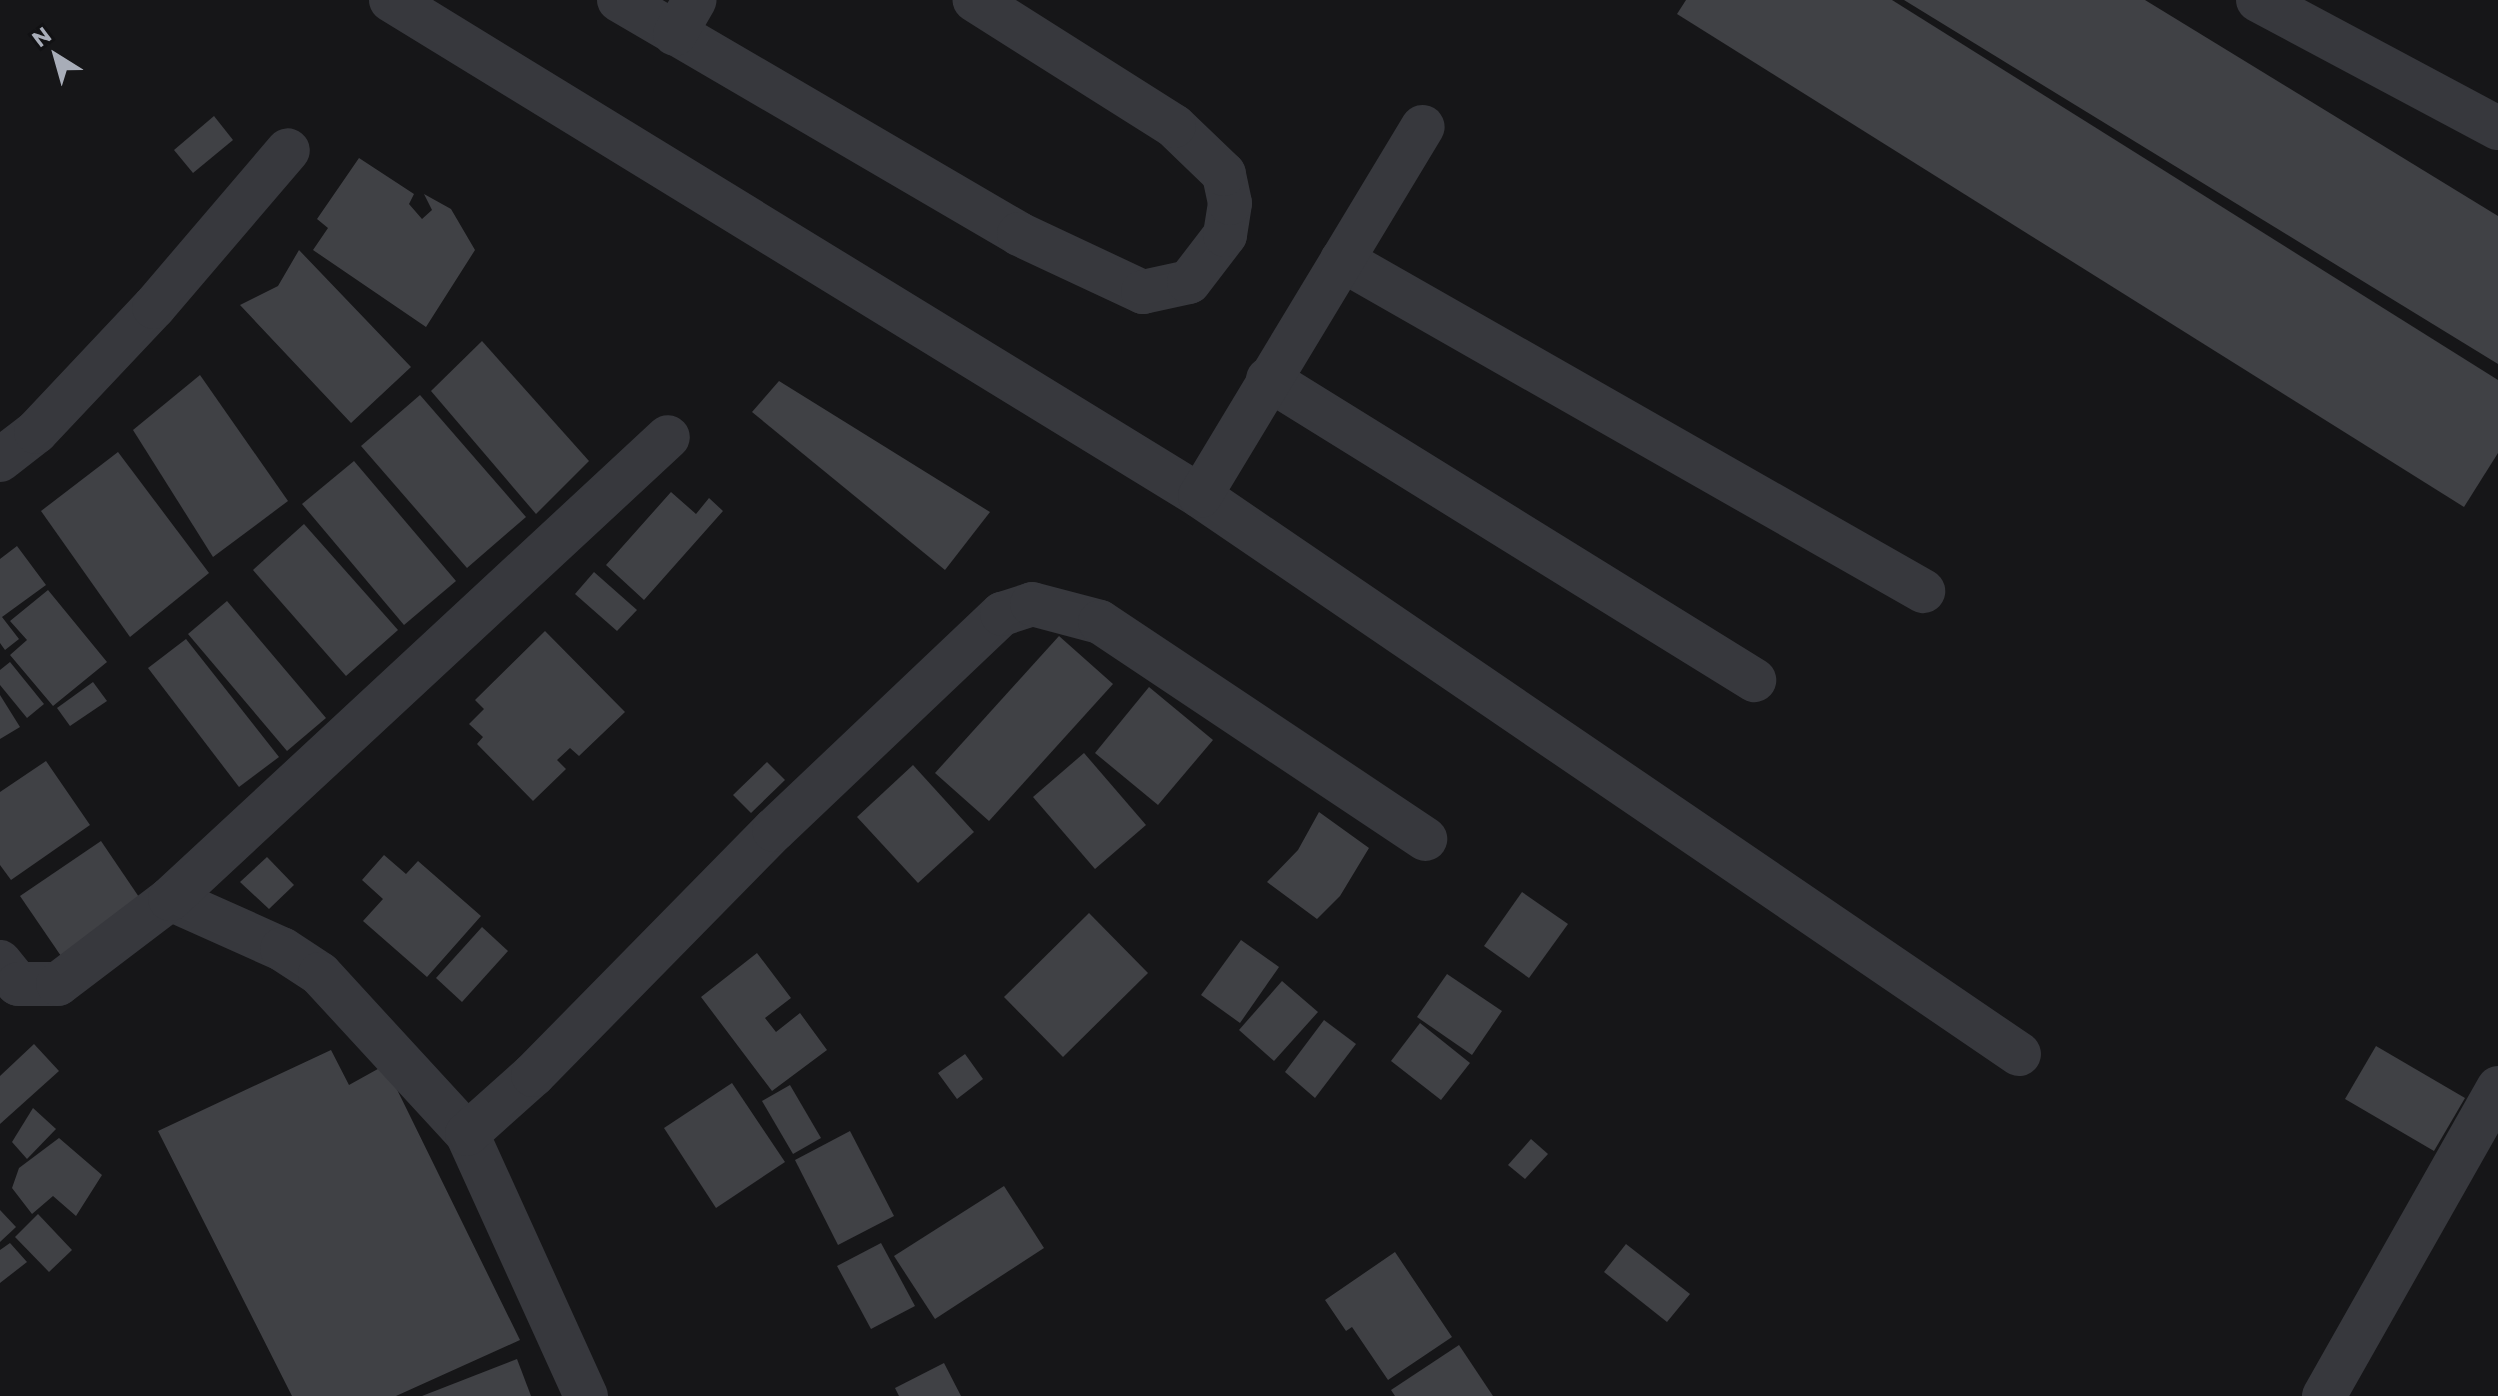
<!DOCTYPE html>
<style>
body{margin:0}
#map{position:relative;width:2498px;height:1396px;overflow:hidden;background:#161618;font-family:Commissioner,sans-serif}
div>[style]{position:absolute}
.building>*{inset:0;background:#404145}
.minor>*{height:44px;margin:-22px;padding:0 22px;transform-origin:22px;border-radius:22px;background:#37383d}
span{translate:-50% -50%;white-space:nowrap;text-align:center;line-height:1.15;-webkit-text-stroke:6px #111113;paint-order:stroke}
.north{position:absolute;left:16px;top:16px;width:80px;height:80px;-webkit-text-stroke:6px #111113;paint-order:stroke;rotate:323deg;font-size:22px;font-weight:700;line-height:32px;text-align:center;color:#a8adb8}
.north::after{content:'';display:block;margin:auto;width:28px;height:36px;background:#a8adb8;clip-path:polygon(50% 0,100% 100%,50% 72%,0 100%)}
</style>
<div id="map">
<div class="building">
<i style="clip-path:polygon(1686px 0,1892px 0,2498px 380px,2498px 453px,2464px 507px,1677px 14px)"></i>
<i style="clip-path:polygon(1904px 0,2145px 0,2498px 216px,2498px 364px)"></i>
<i style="clip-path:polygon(214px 116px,233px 140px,193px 173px,174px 150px)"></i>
<i style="clip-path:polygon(359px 158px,414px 194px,409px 204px,422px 219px,432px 210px,424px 194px,451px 209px,475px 250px,426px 327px,313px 250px,328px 228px,317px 219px)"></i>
<i style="clip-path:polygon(299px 250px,411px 367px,351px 423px,240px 305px,278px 286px)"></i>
<i style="clip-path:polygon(482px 341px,589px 461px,536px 514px,431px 391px)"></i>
<i style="clip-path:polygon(200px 375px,288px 501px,213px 557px,133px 430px)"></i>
<i style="clip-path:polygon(779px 381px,990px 512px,945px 570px,752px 412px)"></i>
<i style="clip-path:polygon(420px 395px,526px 517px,467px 568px,361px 446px)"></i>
<i style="clip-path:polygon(118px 452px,209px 573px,130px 637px,41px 511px)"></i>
<i style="clip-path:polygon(354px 461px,456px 581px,404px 625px,302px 504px)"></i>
<i style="clip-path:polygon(671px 492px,696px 514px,709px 498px,723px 511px,644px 600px,606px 565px)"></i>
<i style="clip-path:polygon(304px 524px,398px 630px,346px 676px,253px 570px)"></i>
<i style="clip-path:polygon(17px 546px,46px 585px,2px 617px,19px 639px,5px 650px,0 643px,0 559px)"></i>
<i style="clip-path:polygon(594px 572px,637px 610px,617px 631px,575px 594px)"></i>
<i style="clip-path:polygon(48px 590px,107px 662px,53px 706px,10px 655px,27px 640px,10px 621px)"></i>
<i style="clip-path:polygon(227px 601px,326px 718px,287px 751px,188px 634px)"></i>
<i style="clip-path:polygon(545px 631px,625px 712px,579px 756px,570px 748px,557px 760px,566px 769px,533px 801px,477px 744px,483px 737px,469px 724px,484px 709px,475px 700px)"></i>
<i style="clip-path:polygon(1059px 636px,1113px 684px,989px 821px,935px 773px)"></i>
<i style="clip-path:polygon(186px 639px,279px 757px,239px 787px,148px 668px)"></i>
<i style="clip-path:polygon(10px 662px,44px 704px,27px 718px,0 685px,0 670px)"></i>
<i style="clip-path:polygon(93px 682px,107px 701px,70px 726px,57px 708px)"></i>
<i style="clip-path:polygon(1149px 687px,1213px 740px,1158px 805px,1095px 753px)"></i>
<i style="clip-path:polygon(0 695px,20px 727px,0 739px)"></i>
<i style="clip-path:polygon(1084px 753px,1146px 825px,1095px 869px,1033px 797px)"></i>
<i style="clip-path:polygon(46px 761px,90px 825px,11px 880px,0 865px,0 792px)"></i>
<i style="clip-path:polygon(767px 762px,785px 780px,751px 813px,733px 795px)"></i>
<i style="clip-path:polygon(913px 765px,974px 832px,918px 883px,857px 817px)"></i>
<i style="clip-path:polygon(1319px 812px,1369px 848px,1340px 896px,1317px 919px,1267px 882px,1298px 850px)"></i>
<i style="clip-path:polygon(101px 841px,141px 900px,61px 956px,20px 896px)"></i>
<i style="clip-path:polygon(384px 855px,406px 874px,418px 861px,481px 916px,427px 977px,363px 921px,383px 899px,362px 880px)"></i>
<i style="clip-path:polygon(267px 857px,294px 885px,269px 909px,240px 882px)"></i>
<i style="clip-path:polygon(1522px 892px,1568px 924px,1529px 978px,1484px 946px)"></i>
<i style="clip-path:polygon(1089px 913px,1148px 973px,1063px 1057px,1004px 997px)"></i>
<i style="clip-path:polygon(482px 927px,508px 951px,462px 1002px,436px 978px)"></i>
<i style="clip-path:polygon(1241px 940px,1279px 967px,1240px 1023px,1201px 995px)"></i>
<i style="clip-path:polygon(757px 953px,791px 998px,765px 1018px,776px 1032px,800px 1013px,827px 1050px,772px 1091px,701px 997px)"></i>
<i style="clip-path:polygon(1447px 974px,1502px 1011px,1472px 1055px,1417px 1017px)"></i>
<i style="clip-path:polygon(1282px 981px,1318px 1012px,1274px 1061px,1239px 1030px)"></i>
<i style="clip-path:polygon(1324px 1020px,1356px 1044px,1315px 1098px,1285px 1072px)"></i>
<i style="clip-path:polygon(1420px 1023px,1470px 1063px,1441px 1100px,1391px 1061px)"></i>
<i style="clip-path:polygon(34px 1044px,59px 1071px,0 1124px,0 1076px)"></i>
<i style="clip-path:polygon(2376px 1046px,2465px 1098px,2434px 1151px,2345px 1099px)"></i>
<i style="clip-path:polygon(331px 1050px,349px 1085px,385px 1065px,520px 1340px,396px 1396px,292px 1396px,158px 1131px)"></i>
<i style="clip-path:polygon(965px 1054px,983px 1079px,957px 1099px,938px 1073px)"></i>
<i style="clip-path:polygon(732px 1083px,785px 1162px,716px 1208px,664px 1128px)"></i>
<i style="clip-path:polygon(790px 1085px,821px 1138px,793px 1154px,762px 1101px)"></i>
<i style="clip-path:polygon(33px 1108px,56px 1129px,27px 1159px,12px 1142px)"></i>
<i style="clip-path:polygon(850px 1131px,894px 1216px,838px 1245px,795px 1160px)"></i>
<i style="clip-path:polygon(59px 1138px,102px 1175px,76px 1216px,53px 1196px,32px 1214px,12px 1188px,19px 1168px)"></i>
<i style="clip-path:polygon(1531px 1139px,1548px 1154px,1525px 1179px,1508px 1165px)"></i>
<i style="clip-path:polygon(1004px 1186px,1044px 1248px,935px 1319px,894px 1256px)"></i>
<i style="clip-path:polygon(0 1210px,16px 1227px,0 1242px)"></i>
<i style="clip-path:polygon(38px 1214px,72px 1250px,49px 1272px,15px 1237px)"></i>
<i style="clip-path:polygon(10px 1243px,27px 1262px,0 1283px,0 1250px)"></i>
<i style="clip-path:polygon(881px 1243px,915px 1306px,871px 1329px,837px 1266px)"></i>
<i style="clip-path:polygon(1626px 1244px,1690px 1294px,1667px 1322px,1604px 1272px)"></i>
<i style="clip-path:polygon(1395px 1252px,1452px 1337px,1388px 1380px,1352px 1327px,1346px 1331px,1325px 1300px)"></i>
<i style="clip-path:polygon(1459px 1345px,1493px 1396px,1395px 1396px,1391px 1390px)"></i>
<i style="clip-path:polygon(517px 1359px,531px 1396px,422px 1396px)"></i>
<i style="clip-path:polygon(944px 1363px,961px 1396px,899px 1396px,895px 1388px)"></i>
</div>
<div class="minor">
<i style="left:391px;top:0;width:949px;rotate:31.51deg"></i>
<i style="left:1200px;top:496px;width:991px;rotate:34.27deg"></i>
<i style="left:619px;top:0;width:463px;rotate:30.3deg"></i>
<i style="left:1019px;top:234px;width:137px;rotate:25.1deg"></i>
<i style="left:1143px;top:292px;width:47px;rotate:-12.3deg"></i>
<i style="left:1189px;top:282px;width:59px;rotate:-52.5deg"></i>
<i style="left:1225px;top:235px;width:32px;rotate:-81deg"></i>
<i style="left:1230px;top:203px;width:30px;rotate:-102deg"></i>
<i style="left:1224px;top:174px;width:69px;rotate:-136.2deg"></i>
<i style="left:1174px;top:126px;width:236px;rotate:-147.7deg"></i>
<i style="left:2258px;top:0;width:272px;rotate:28.1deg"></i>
<i style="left:675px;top:34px;width:39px;rotate:-60deg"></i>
<i style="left:1342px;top:260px;width:669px;rotate:29.67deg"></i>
<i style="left:1268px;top:379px;width:572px;rotate:31.77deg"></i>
<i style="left:0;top:460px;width:46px;rotate:-37.9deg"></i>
<i style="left:36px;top:432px;width:172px;rotate:-46.7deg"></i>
<i style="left:154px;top:307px;width:206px;rotate:-49.5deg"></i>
<i style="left:1200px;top:496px;width:431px;rotate:-58.9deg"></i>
<i style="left:170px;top:899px;width:123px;rotate:24.1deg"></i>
<i style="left:282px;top:949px;width:45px;rotate:33.3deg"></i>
<i style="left:320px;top:974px;width:217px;rotate:47.4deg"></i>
<i style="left:0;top:962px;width:28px;rotate:51deg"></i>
<i style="left:18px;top:984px;width:40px"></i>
<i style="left:58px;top:984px;width:141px;rotate:-37.2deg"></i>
<i style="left:170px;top:899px;width:679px;rotate:-42.85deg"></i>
<i style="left:586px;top:1396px;width:288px;rotate:-114.4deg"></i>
<i style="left:467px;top:1134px;width:89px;rotate:-41.8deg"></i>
<i style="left:533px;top:1075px;width:344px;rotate:-45.5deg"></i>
<i style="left:774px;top:830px;width:314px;rotate:-43.5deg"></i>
<i style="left:1002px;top:614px;width:32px;rotate:-18deg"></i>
<i style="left:1032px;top:604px;width:70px;rotate:14.8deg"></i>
<i style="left:1100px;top:622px;width:391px;rotate:33.7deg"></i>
<i style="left:2324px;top:1396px;width:354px;rotate:-60.5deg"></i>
</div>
<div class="north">N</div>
</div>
